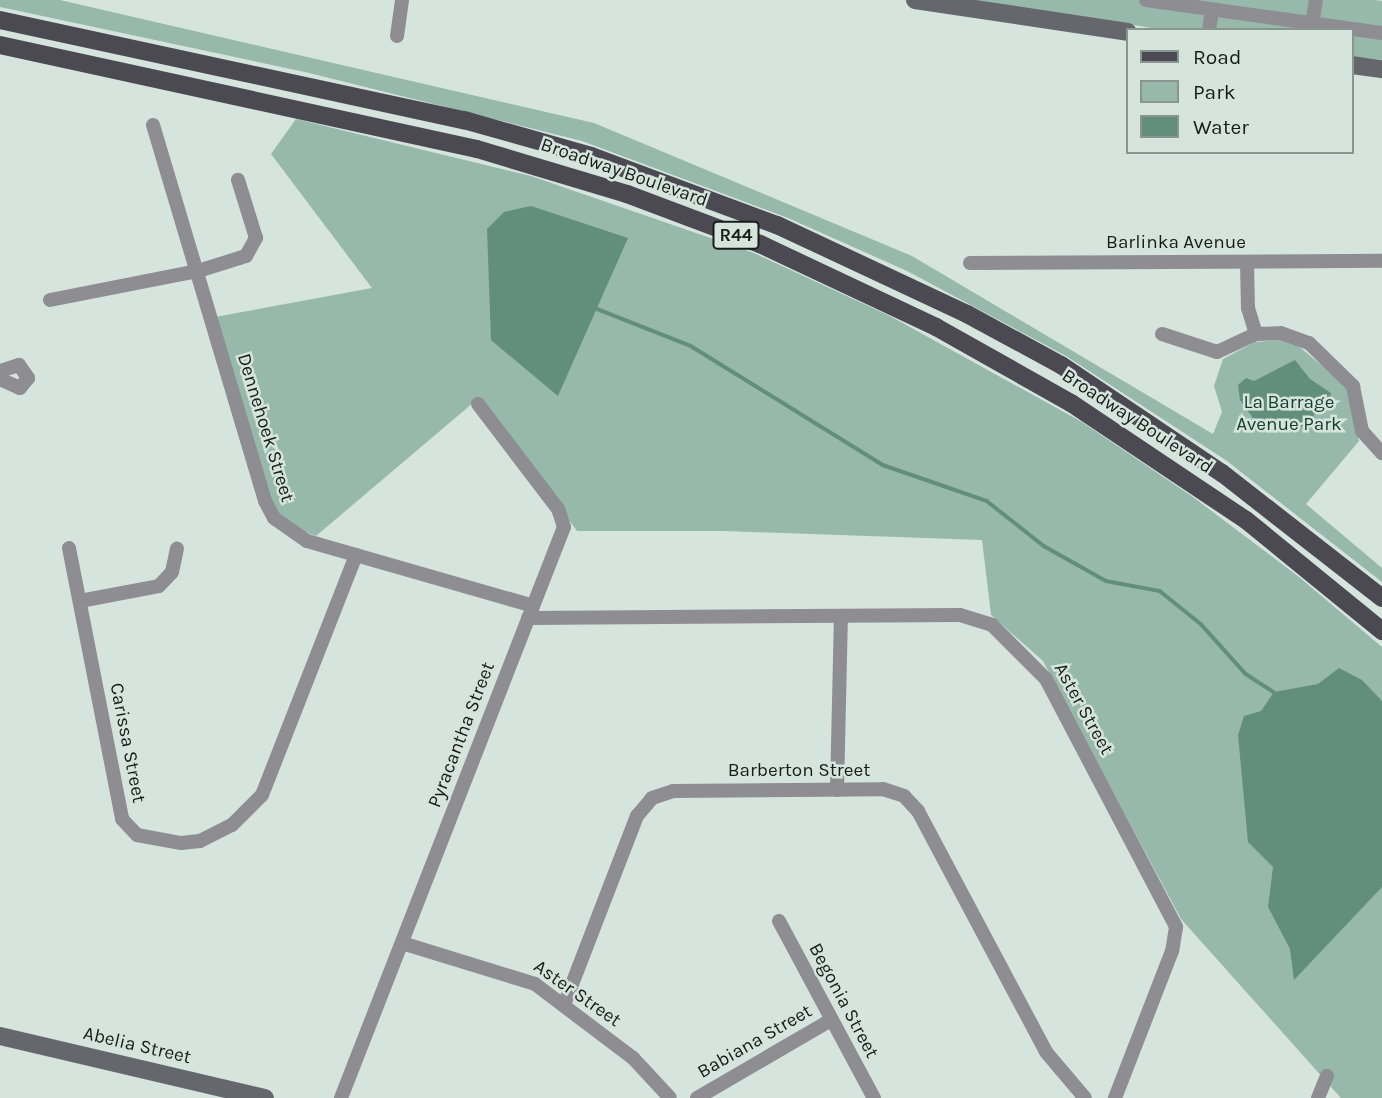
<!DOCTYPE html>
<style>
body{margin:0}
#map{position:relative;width:1382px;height:1098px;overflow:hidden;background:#d6e4de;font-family:Karla,sans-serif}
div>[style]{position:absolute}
.green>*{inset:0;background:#97b9ab}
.water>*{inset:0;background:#628e7e}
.stream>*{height:3.5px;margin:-1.75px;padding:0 1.75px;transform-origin:1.75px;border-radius:1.75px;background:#628e7e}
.street>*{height:14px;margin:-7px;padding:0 7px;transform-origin:7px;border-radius:7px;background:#8d8d92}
.secondary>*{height:18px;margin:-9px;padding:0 9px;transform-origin:9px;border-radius:9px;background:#66666d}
.primary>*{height:18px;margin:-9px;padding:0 9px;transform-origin:9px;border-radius:9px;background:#4b4a52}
span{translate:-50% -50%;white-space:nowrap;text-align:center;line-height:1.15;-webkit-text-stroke:5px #d6e4de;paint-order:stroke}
.shield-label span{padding:2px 5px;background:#d6e4de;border:2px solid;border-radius:5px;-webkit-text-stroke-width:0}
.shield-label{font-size:18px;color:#181d1b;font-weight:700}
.street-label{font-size:19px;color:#181d1b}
.park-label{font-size:19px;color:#143c30}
.legend{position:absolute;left:1126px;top:28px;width:228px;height:126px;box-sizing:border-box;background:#d6e4de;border:2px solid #8a9490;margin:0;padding:9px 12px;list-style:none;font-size:21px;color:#181d1b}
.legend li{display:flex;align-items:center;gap:14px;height:35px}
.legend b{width:35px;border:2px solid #8a9490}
</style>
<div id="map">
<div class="green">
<i style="clip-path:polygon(0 0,60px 0,594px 123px,912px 256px,1213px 434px,1222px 412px,1214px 386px,1223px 359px,1255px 342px,1281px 340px,1297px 345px,1347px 386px,1359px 441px,1306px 504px,1382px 568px,1382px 582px,1227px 461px,1066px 356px,907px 271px,788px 218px,582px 141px,305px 72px,0 7px)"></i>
<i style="clip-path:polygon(973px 0,1375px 0,1382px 1px,1382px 60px,1352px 56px,1352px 30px,1165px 30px)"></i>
<i style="clip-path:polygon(296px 119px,531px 176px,754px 253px,890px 316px,1082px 422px,1193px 497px,1299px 577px,1382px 647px,1382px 1098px,1341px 1098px,1181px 919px,1043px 661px,991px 615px,982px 540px,724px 531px,577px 531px,480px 397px,316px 536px,290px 526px,273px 507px,215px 317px,372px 288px,271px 154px)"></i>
</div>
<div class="water">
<i style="clip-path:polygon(531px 206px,628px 238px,558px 396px,491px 340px,487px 229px,504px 212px)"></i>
<i style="clip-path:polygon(1295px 360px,1310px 379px,1331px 393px,1330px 399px,1302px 427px,1275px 431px,1253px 418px,1240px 400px,1238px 385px,1246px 378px,1254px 381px)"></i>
<i style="clip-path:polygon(1339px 668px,1362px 680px,1382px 701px,1382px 887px,1294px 980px,1290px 949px,1268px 907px,1273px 867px,1248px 842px,1238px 735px,1244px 716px,1261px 711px,1274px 692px,1318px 684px)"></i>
</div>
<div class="stream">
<i style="left:597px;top:309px;width:101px;rotate:21.5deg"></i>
<i style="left:691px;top:346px;width:226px;rotate:31.8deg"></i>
<i style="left:883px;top:465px;width:110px;rotate:19.1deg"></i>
<i style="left:987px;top:501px;width:73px;rotate:38.3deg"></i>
<i style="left:1044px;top:546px;width:71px;rotate:29.4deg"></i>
<i style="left:1106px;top:581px;width:55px;rotate:10.5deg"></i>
<i style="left:1160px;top:591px;width:53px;rotate:38.8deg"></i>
<i style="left:1201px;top:624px;width:67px;rotate:48deg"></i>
<i style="left:1246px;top:674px;width:33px;rotate:33deg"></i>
</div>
<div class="street">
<i style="left:1146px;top:0;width:238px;rotate:8deg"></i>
<i style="left:1312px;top:25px;width:25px;rotate:-81deg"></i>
<i style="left:1209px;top:30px;width:20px;rotate:-81deg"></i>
<i style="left:397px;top:36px;width:36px;rotate:-82deg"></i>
<i style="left:153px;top:125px;width:392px;rotate:73.4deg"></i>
<i style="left:265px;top:501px;width:19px;rotate:62deg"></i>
<i style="left:274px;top:518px;width:40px;rotate:34.9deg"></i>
<i style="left:307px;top:541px;width:235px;rotate:16deg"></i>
<i style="left:1247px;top:262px;width:46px;rotate:88.8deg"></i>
<i style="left:1248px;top:308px;width:27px;rotate:73deg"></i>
<i style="left:970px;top:263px;width:412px;rotate:-0.3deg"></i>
<i style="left:50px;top:300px;width:151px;rotate:-11.1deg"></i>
<i style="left:198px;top:271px;width:50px;rotate:-17.4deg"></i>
<i style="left:246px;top:256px;width:21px;rotate:-61deg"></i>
<i style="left:256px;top:238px;width:61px;rotate:-107.2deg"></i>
<i style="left:1162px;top:334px;width:58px;rotate:18.1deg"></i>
<i style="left:1217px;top:352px;width:43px;rotate:-24.8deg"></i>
<i style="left:1256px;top:334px;width:25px;rotate:-2deg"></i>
<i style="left:1281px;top:333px;width:30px;rotate:20deg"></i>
<i style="left:1309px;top:343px;width:62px;rotate:44.3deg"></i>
<i style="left:1353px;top:386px;width:46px;rotate:78.7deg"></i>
<i style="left:1362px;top:431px;width:30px;rotate:48deg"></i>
<i style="left:0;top:371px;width:20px;rotate:-18deg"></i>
<i style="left:19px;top:365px;width:16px;rotate:55deg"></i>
<i style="left:28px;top:378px;width:13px;rotate:129deg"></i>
<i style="left:20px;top:388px;width:22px;rotate:-156deg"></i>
<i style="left:69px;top:548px;width:276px;rotate:78.9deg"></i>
<i style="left:122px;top:819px;width:22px;rotate:47deg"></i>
<i style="left:137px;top:835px;width:45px;rotate:10.3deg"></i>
<i style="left:181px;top:843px;width:19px;rotate:-6deg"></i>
<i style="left:200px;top:841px;width:36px;rotate:-27deg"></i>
<i style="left:232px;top:825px;width:42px;rotate:-45deg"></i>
<i style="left:262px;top:795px;width:258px;rotate:-68.6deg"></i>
<i style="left:80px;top:601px;width:80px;rotate:-10.8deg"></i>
<i style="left:159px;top:586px;width:19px;rotate:-47deg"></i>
<i style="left:172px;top:572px;width:24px;rotate:-78deg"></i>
<i style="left:528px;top:618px;width:432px;rotate:-0.4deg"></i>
<i style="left:960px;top:615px;width:34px;rotate:17deg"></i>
<i style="left:992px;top:625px;width:76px;rotate:45deg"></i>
<i style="left:1046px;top:679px;width:280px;rotate:62.3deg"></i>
<i style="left:1176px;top:927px;width:24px;rotate:99deg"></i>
<i style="left:1172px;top:951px;width:158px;rotate:111.2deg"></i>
<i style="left:837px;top:790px;width:172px;rotate:-88.7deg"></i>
<i style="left:779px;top:921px;width:201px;rotate:61.8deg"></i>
<i style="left:402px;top:943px;width:139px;rotate:17.1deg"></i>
<i style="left:535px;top:984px;width:123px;rotate:37.1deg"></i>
<i style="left:633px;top:1058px;width:54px;rotate:47.2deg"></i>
<i style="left:564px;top:1005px;width:203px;rotate:-68.9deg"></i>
<i style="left:637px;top:816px;width:23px;rotate:-50deg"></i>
<i style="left:652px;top:798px;width:22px;rotate:-18deg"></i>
<i style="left:673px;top:791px;width:210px;rotate:-0.5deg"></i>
<i style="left:883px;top:789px;width:22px;rotate:18deg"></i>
<i style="left:904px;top:796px;width:21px;rotate:47deg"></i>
<i style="left:918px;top:811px;width:273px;rotate:62deg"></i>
<i style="left:1046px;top:1052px;width:60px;rotate:49.7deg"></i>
<i style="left:341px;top:1098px;width:613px;rotate:-68.67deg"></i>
<i style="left:564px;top:527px;width:19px;rotate:-108deg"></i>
<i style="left:558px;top:509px;width:132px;rotate:-127.3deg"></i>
<i style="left:697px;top:1098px;width:155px;rotate:-30.2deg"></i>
<i style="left:1318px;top:1098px;width:24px;rotate:-68deg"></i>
</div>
<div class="secondary">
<i style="left:915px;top:0;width:215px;rotate:8.5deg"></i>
<i style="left:1352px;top:65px;width:30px;rotate:8deg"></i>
<i style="left:0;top:1036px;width:272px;rotate:13.2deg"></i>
</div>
<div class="primary">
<i style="left:0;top:20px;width:475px;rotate:12.2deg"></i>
<i style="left:464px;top:120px;width:132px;rotate:15.8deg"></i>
<i style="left:591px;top:156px;width:198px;rotate:20.4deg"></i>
<i style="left:777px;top:225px;width:210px;rotate:25.1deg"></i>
<i style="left:967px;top:314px;width:107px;rotate:28.5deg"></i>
<i style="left:1061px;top:365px;width:194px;rotate:33.9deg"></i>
<i style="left:1222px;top:473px;width:203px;rotate:38deg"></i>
<i style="left:0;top:45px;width:488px;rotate:12.3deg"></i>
<i style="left:477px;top:149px;width:157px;rotate:16.7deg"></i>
<i style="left:627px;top:194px;width:142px;rotate:20.6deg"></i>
<i style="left:760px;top:244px;width:195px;rotate:25.2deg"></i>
<i style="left:936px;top:327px;width:155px;rotate:29.4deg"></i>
<i style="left:1071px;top:403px;width:211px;rotate:33.8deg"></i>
<i style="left:1246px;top:520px;width:176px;rotate:39.2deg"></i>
</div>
<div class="shield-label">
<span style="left:736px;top:235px">R44</span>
</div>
<div class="street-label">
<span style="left:624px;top:173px;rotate:19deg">Broadway Boulevard</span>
<span style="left:1176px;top:243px">Barlinka Avenue</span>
<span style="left:1137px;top:422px;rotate:33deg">Broadway Boulevard</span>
<span style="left:265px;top:428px;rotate:73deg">Dennehoek Street</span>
<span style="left:1083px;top:709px;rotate:61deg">Aster Street</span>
<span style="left:462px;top:735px;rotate:-69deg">Pyracantha Street</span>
<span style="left:127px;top:743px;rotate:79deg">Carissa Street</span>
<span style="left:799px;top:771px">Barberton Street</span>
<span style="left:577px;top:994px;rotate:35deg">Aster Street</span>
<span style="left:843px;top:1001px;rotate:62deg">Begonia Street</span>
<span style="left:755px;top:1042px;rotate:-30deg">Babiana Street</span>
<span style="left:137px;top:1046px;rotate:13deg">Abelia Street</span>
</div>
<div class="park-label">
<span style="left:1289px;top:414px">La Barrage<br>Avenue Park</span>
</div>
<ul class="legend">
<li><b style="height:9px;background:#4b4a52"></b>Road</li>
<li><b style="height:19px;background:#97b9ab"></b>Park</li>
<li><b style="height:19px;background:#628e7e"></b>Water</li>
</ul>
</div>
